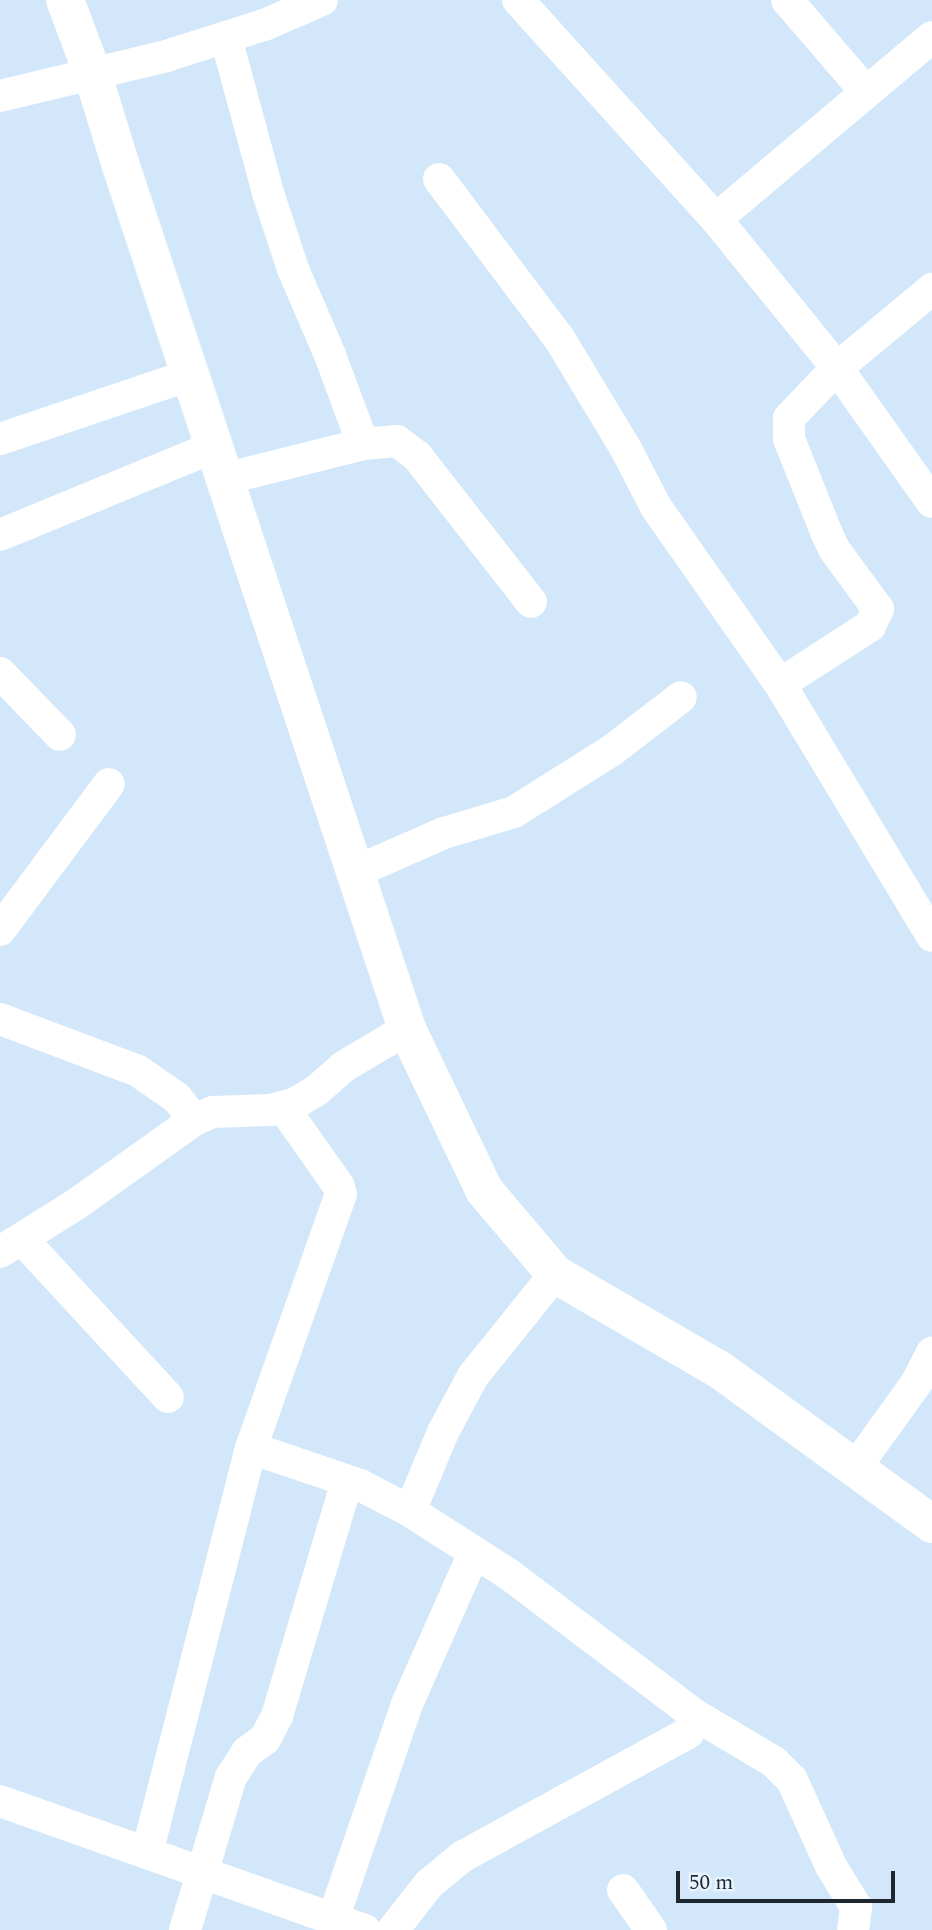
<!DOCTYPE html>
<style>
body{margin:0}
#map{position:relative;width:932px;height:1930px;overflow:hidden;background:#d2e7f9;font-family:Spectral,serif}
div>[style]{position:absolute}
.street>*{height:32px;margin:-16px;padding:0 16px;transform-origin:16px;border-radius:16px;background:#fff}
.secondary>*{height:38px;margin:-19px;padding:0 19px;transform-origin:19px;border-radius:19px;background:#fff}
span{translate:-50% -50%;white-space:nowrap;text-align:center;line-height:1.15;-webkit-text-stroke:6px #e7f3fe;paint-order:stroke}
.scale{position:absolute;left:676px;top:1871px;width:219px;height:32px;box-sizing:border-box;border:4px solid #1f272e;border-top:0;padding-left:9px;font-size:21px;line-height:24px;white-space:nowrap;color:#1f272e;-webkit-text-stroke:5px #e7f3fe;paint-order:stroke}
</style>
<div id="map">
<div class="street">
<i style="left:518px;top:0;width:295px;rotate:47.9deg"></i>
<i style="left:716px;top:219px;width:192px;rotate:50.9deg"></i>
<i style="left:837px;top:368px;width:164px;rotate:54.7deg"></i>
<i style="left:787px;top:0;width:121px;rotate:49.3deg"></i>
<i style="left:226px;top:38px;width:161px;rotate:74.8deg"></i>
<i style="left:268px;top:193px;width:80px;rotate:71.8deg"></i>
<i style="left:293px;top:269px;width:94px;rotate:66.7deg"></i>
<i style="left:330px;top:355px;width:95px;rotate:69.7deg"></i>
<i style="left:0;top:96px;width:171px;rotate:-13.5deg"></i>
<i style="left:166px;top:56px;width:103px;rotate:-17.6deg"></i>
<i style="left:264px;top:25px;width:63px;rotate:-23.3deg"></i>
<i style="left:439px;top:179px;width:199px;rotate:53deg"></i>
<i style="left:559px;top:338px;width:130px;rotate:58.9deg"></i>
<i style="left:626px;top:449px;width:65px;rotate:62.7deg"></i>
<i style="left:656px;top:507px;width:216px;rotate:55deg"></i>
<i style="left:780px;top:684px;width:294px;rotate:58.9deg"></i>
<i style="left:716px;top:219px;width:282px;rotate:-40.1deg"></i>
<i style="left:0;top:439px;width:200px;rotate:-18.6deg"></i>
<i style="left:224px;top:479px;width:143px;rotate:-14.1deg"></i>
<i style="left:363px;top:444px;width:34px;rotate:-5deg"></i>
<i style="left:397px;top:441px;width:25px;rotate:37deg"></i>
<i style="left:417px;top:456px;width:185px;rotate:52deg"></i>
<i style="left:0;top:535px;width:231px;rotate:-22.4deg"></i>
<i style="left:0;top:673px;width:86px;rotate:45.9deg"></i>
<i style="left:780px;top:684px;width:107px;rotate:-32.8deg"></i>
<i style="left:870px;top:626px;width:19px;rotate:-65deg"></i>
<i style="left:878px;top:609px;width:74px;rotate:-126.3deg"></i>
<i style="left:834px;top:549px;width:17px;rotate:-115deg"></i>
<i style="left:827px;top:534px;width:102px;rotate:-111.8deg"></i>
<i style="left:789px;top:439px;width:21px;rotate:-90deg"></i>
<i style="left:789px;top:418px;width:69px;rotate:-46.2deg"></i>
<i style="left:837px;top:368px;width:124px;rotate:-39.7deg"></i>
<i style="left:355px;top:872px;width:97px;rotate:-23.7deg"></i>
<i style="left:444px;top:833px;width:73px;rotate:-16.7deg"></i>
<i style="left:514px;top:812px;width:115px;rotate:-32.2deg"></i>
<i style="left:611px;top:751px;width:88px;rotate:-37.6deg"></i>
<i style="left:0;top:930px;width:182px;rotate:-53.3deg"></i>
<i style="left:0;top:1019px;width:147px;rotate:20.6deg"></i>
<i style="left:138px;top:1071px;width:47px;rotate:34.7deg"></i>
<i style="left:177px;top:1098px;width:28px;rotate:52deg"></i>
<i style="left:22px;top:1239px;width:215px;rotate:47.3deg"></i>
<i style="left:0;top:1252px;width:89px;rotate:-32.1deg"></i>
<i style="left:75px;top:1205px;width:146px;rotate:-35.5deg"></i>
<i style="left:194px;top:1120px;width:21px;rotate:-23deg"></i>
<i style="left:213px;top:1112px;width:58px;rotate:-2deg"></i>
<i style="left:271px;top:1110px;width:24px;rotate:-15deg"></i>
<i style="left:294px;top:1104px;width:27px;rotate:-31deg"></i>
<i style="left:317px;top:1090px;width:35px;rotate:-41deg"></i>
<i style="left:343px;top:1067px;width:74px;rotate:-30.7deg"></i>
<i style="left:251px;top:1448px;width:115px;rotate:18.7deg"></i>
<i style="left:360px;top:1485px;width:56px;rotate:27.5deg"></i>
<i style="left:410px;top:1511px;width:115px;rotate:32.6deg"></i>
<i style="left:507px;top:1573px;width:236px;rotate:37.1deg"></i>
<i style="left:695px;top:1715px;width:19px;rotate:111deg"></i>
<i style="left:688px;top:1733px;width:256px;rotate:151.3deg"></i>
<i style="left:463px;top:1856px;width:44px;rotate:140.5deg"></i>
<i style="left:429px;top:1884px;width:58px;rotate:128deg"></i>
<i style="left:856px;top:1467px;width:105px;rotate:-54.3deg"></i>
<i style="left:917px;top:1382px;width:33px;rotate:-63deg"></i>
<i style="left:410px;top:1511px;width:86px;rotate:-67.3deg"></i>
<i style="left:443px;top:1432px;width:64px;rotate:-61.8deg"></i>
<i style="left:473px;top:1376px;width:131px;rotate:-51.2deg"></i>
<i style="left:695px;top:1715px;width:92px;rotate:30.7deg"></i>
<i style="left:774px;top:1762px;width:25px;rotate:45deg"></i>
<i style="left:792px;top:1780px;width:94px;rotate:65.6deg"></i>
<i style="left:831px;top:1866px;width:48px;rotate:58.6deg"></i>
<i style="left:856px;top:1907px;width:23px;rotate:97deg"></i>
<i style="left:0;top:1801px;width:387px;rotate:19.5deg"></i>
<i style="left:147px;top:1853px;width:418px;rotate:-75.6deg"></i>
<i style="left:251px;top:1448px;width:269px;rotate:-70.5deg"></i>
<i style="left:341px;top:1194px;width:9px;rotate:-108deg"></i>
<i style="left:338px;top:1185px;width:95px;rotate:-125.2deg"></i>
<i style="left:623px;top:1890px;width:49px;rotate:55deg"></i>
<i style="left:333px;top:1919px;width:227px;rotate:-71deg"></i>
<i style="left:407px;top:1704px;width:165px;rotate:-66.1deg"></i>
<i style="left:185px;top:1930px;width:160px;rotate:-73.3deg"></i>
<i style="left:231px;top:1777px;width:30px;rotate:-57deg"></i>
<i style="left:247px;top:1752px;width:22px;rotate:-36deg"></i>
<i style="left:265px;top:1739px;width:26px;rotate:-62deg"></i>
<i style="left:277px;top:1716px;width:245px;rotate:-73.4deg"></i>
</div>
<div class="secondary">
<i style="left:65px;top:0;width:77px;rotate:69.4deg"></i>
<i style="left:92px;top:72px;width:98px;rotate:72.9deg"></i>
<i style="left:121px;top:166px;width:909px;rotate:71.66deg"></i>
<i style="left:407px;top:1029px;width:178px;rotate:64.4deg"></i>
<i style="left:484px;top:1190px;width:110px;rotate:49.8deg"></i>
<i style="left:555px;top:1274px;width:191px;rotate:30.2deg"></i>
<i style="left:720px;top:1370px;width:262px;rotate:36deg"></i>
</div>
<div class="scale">50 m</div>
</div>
